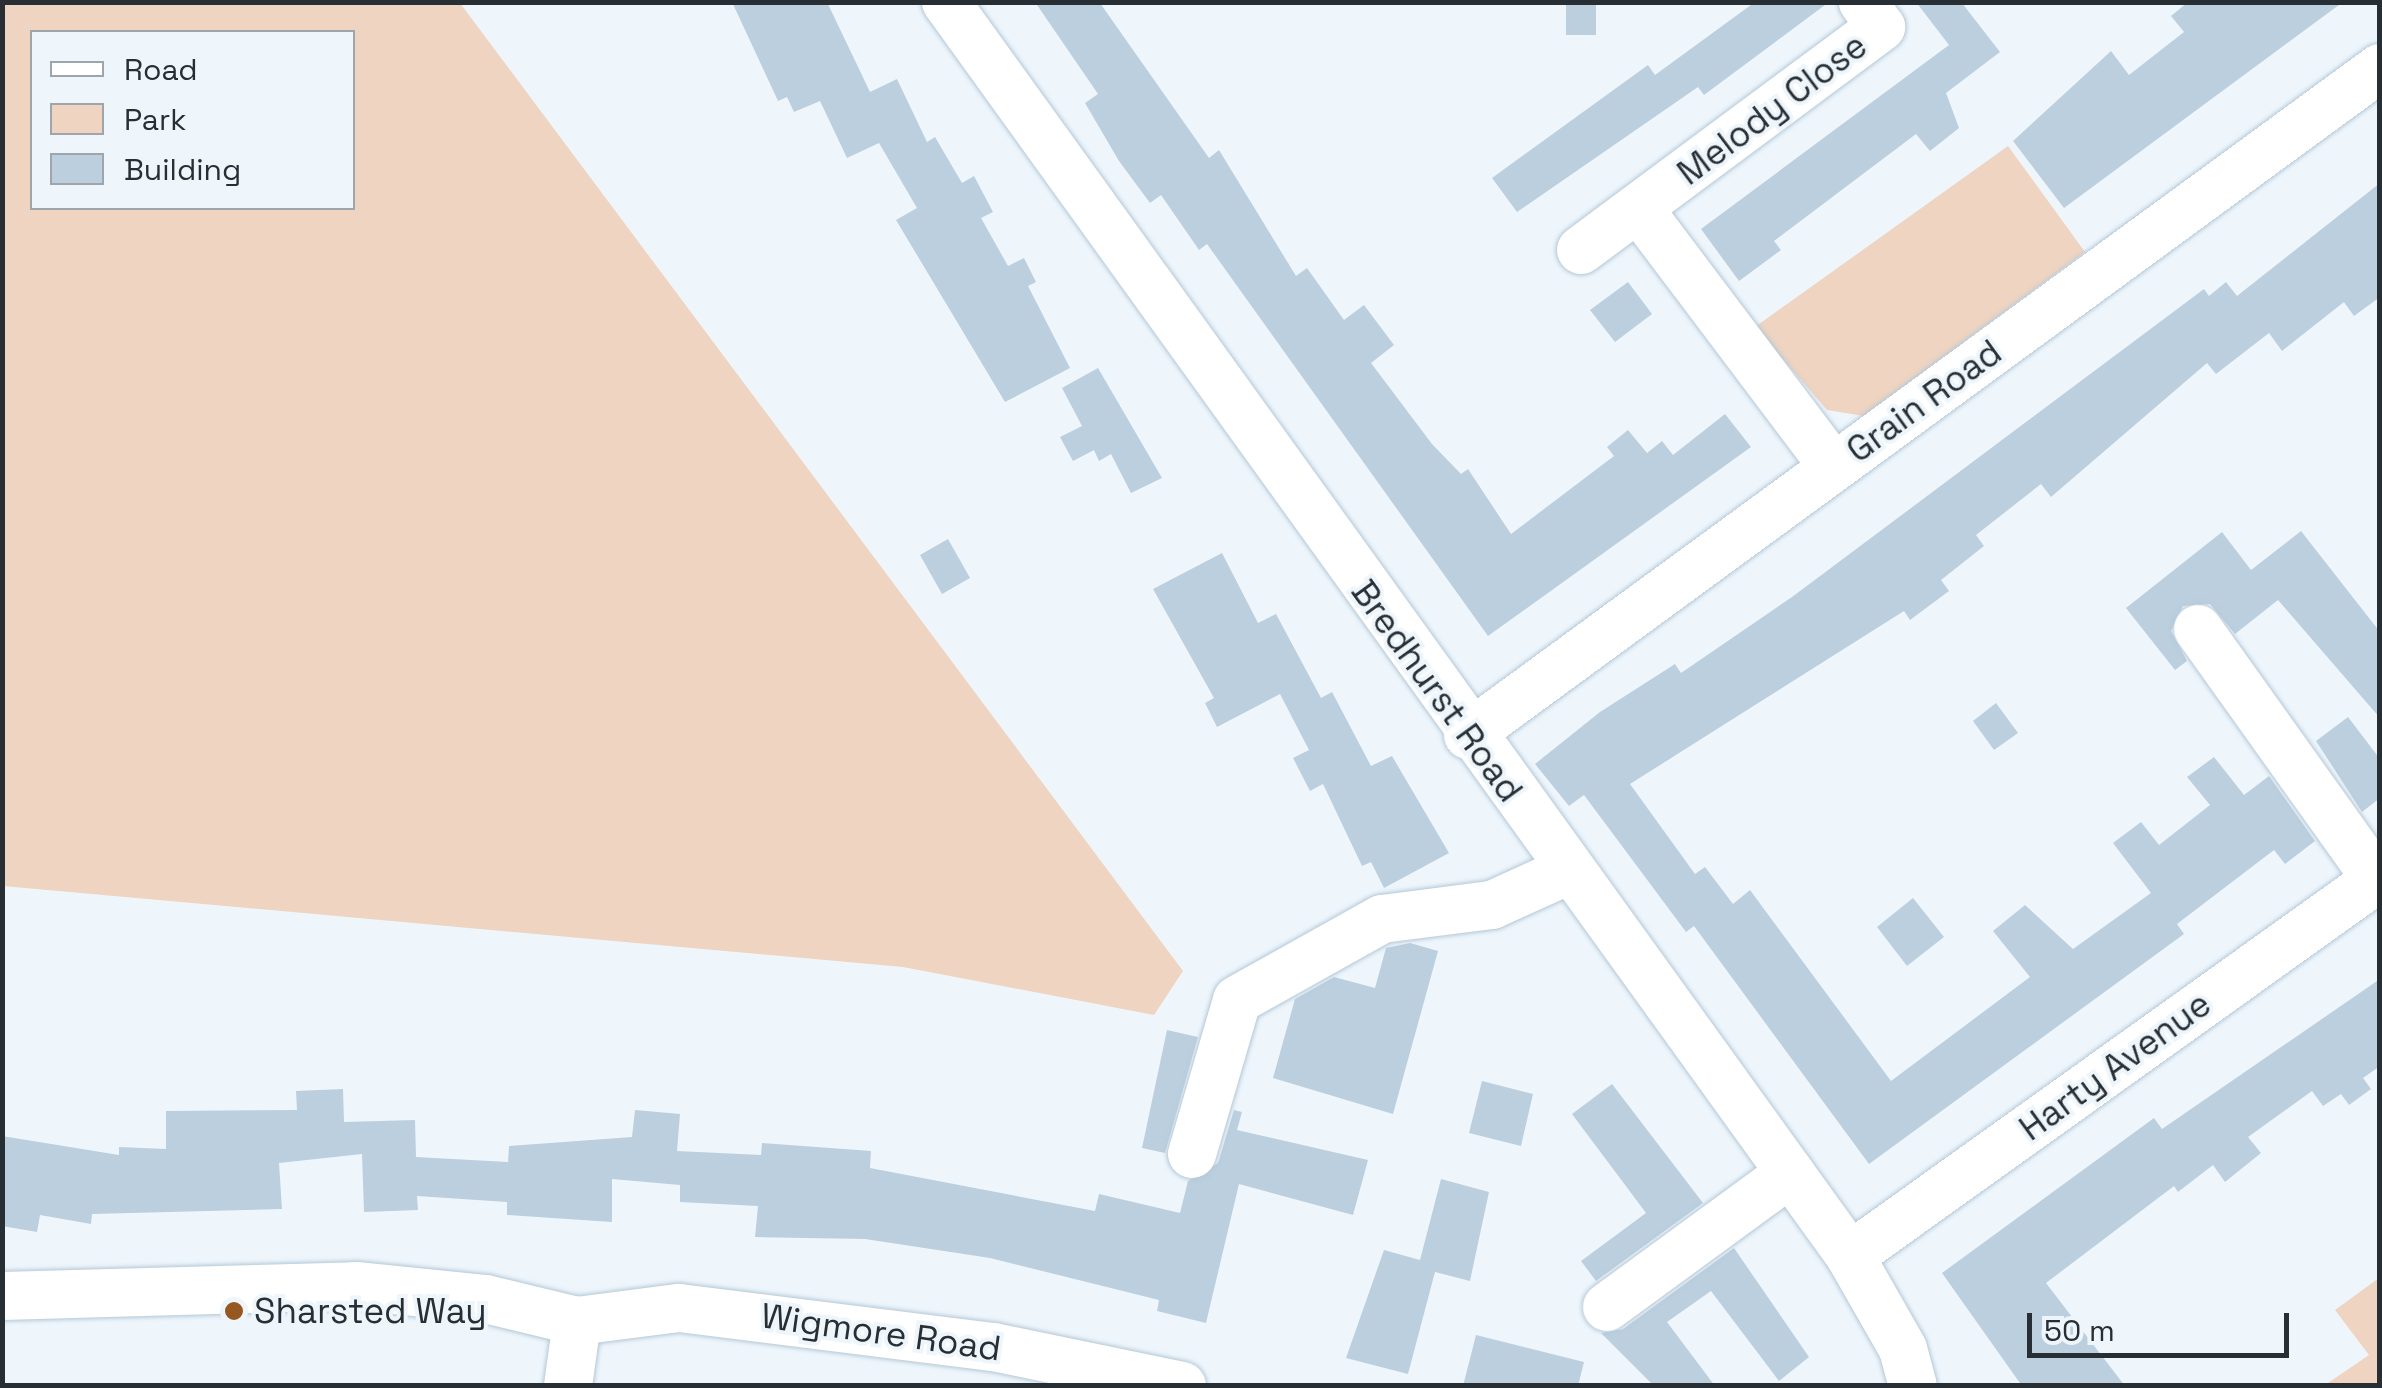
<!DOCTYPE html>
<style>
body{margin:0}
#map{position:relative;width:2382px;height:1388px;overflow:hidden;background:#eef6fc;font-family:"Space Grotesk",sans-serif}
div>[style]{position:absolute}
.green>*{inset:0;background:#eed4c1}
.building>*{inset:0;background:#bbcfde}
.roads{filter:drop-shadow(0 0 2px #b4c8d7) drop-shadow(0 0 2px #b4c8d7)}
.minor>*{height:48px;margin:-24px;padding:0 24px;transform-origin:24px;border-radius:24px;background:#fff}
.dots>*{width:28px;height:28px;translate:-50% -50%;box-sizing:border-box;border:5px solid #eef6fc;border-radius:50%}
span{translate:-50% -50%;white-space:nowrap;text-align:center;line-height:1.15;-webkit-text-stroke:8px #eef6fc;paint-order:stroke}
.street-label{font-size:35px;color:#272f35}
.poi-label{font-size:35px;color:#272f35}
.left{translate:0 -50%;text-align:left}
.frame{position:absolute;inset:0;border:5px solid #272f35;pointer-events:none}
.legend{position:absolute;left:30px;top:30px;width:325px;height:180px;box-sizing:border-box;background:#eef6fc;border:2px solid #9ea6ac;margin:0;padding:12px 18px;list-style:none;font-size:30px;color:#272f35}
.legend li{display:flex;align-items:center;gap:20px;height:50px}
.legend b{width:50px;border:2px solid #9ea6ac}
.scale{position:absolute;left:2027px;top:1313px;width:262px;height:45px;box-sizing:border-box;border:5px solid #272f35;border-top:0;padding-left:12px;font-size:30px;line-height:35px;white-space:nowrap;color:#272f35;-webkit-text-stroke:8px #eef6fc;paint-order:stroke}
</style>
<div id="map">
<div class="green">
<i style="clip-path:polygon(evenodd,2px 3px,460px 3px,1183px 971px,1154px 1015px,903px 967px,3px 886px,2px 3px,32px 32px,352px 32px,352px 208px,32px 208px,32px 32px)"></i>
<i style="clip-path:polygon(2008px 146px,2085px 252px,1864px 416px,1827px 410px,1755px 327px)"></i>
<i style="clip-path:polygon(2379px 1278px,2379px 1385px,2325px 1385px,2369px 1355px,2335px 1310px)"></i>
</div>
<div class="building">
<i style="clip-path:polygon(732px 2px,827px 2px,870px 92px,897px 79px,927px 142px,935px 137px,962px 183px,974px 176px,993px 212px,981px 218px,1008px 266px,1024px 258px,1036px 282px,1028px 286px,1070px 368px,1005px 402px,896px 220px,917px 208px,879px 143px,847px 158px,820px 101px,794px 112px,787px 97px,778px 101px)"></i>
<i style="clip-path:polygon(1035px 2px,1100px 3px,1209px 158px,1219px 150px,1296px 276px,1307px 268px,1344px 320px,1364px 305px,1394px 345px,1371px 363px,1432px 444px,1461px 474px,1468px 469px,1511px 534px,1614px 456px,1607px 447px,1628px 430px,1647px 453px,1662px 441px,1673px 455px,1725px 414px,1751px 447px,1488px 636px,1207px 244px,1199px 250px,1161px 195px,1150px 203px,1119px 161px,1085px 103px,1098px 94px)"></i>
<i style="clip-path:polygon(1566px 2px,1596px 2px,1596px 35px,1566px 35px)"></i>
<i style="clip-path:polygon(1755px 2px,1829px 2px,1704px 95px,1698px 87px,1517px 212px,1492px 178px,1648px 65px,1655px 75px)"></i>
<i style="clip-path:polygon(1916px 2px,1962px 3px,2000px 52px,1946px 93px,1959px 128px,1930px 151px,1916px 134px,1774px 241px,1781px 250px,1739px 281px,1701px 229px,1949px 45px)"></i>
<i style="clip-path:polygon(2188px 2px,2343px 2px,2064px 208px,2013px 141px,2111px 51px,2129px 75px,2184px 32px,2171px 16px)"></i>
<i style="clip-path:polygon(2380px 183px,2380px 297px,2354px 316px,2344px 302px,2282px 351px,2269px 333px,2216px 374px,2207px 363px,2051px 497px,2041px 484px,1976px 535px,1984px 546px,1941px 580px,1949px 591px,1910px 620px,1904px 611px,1630px 784px,1695px 874px,1705px 867px,1733px 904px,1750px 890px,1891px 1081px,2030px 977px,1993px 931px,2025px 905px,2073px 949px,2151px 893px,2113px 843px,2141px 822px,2159px 845px,2210px 805px,2187px 777px,2214px 757px,2244px 795px,2269px 776px,2315px 841px,2285px 864px,2274px 850px,2177px 924px,2184px 934px,1869px 1164px,1694px 926px,1686px 932px,1584px 795px,1569px 806px,1535px 764px,1600px 712px,1675px 664px,1681px 673px,1792px 597px,2204px 289px,2209px 296px,2226px 282px,2237px 296px)"></i>
<i style="clip-path:polygon(1628px 282px,1652px 314px,1615px 342px,1590px 310px)"></i>
<i style="clip-path:polygon(1098px 368px,1162px 478px,1131px 493px,1111px 454px,1099px 461px,1094px 450px,1073px 461px,1060px 437px,1082px 426px,1062px 388px)"></i>
<i style="clip-path:polygon(2301px 531px,2380px 632px,2380px 718px,2278px 600px,2235px 634px,2210px 604px,2183px 606px,2171px 631px,2187px 661px,2175px 670px,2126px 608px,2222px 532px,2251px 570px)"></i>
<i style="clip-path:polygon(948px 539px,970px 578px,942px 594px,920px 555px)"></i>
<i style="clip-path:polygon(1222px 553px,1258px 623px,1276px 614px,1321px 698px,1332px 692px,1371px 766px,1392px 756px,1449px 853px,1384px 888px,1371px 862px,1362px 866px,1323px 784px,1310px 791px,1293px 758px,1309px 750px,1280px 694px,1217px 727px,1205px 703px,1214px 698px,1153px 589px)"></i>
<i style="clip-path:polygon(1996px 703px,2018px 733px,1994px 750px,1973px 721px)"></i>
<i style="clip-path:polygon(2348px 717px,2380px 759px,2380px 798px,2362px 812px,2316px 741px)"></i>
<i style="clip-path:polygon(1913px 898px,1944px 937px,1907px 966px,1877px 927px)"></i>
<i style="clip-path:polygon(1410px 943px,1438px 951px,1393px 1114px,1273px 1078px,1295px 999px,1334px 977px,1375px 988px,1386px 948px)"></i>
<i style="clip-path:polygon(2380px 979px,2380px 1066px,2363px 1078px,2371px 1089px,2349px 1105px,2341px 1094px,2323px 1106px,2312px 1091px,2248px 1137px,2261px 1153px,2225px 1182px,2213px 1165px,2178px 1192px,2174px 1186px,2046px 1283px,2125px 1386px,2022px 1386px,1942px 1273px,2154px 1118px,2162px 1129px)"></i>
<i style="clip-path:polygon(1167px 1030px,1198px 1037px,1165px 1153px,1142px 1148px)"></i>
<i style="clip-path:polygon(1482px 1081px,1533px 1094px,1521px 1146px,1469px 1133px)"></i>
<i style="clip-path:polygon(1612px 1084px,1703px 1203px,1596px 1281px,1581px 1261px,1646px 1213px,1572px 1114px)"></i>
<i style="clip-path:polygon(343px 1089px,344px 1122px,415px 1120px,416px 1157px,508px 1162px,509px 1146px,632px 1137px,635px 1110px,680px 1114px,677px 1151px,761px 1155px,762px 1143px,871px 1151px,870px 1168px,1095px 1211px,1099px 1194px,1180px 1213px,1188px 1181px,1218px 1163px,1234px 1110px,1242px 1112px,1237px 1130px,1368px 1160px,1353px 1215px,1239px 1184px,1206px 1323px,1157px 1311px,1159px 1300px,990px 1258px,865px 1239px,755px 1237px,758px 1206px,680px 1202px,680px 1185px,612px 1179px,612px 1222px,507px 1215px,507px 1202px,417px 1196px,418px 1210px,364px 1212px,362px 1154px,279px 1163px,282px 1209px,92px 1214px,91px 1224px,40px 1215px,37px 1232px,2px 1226px,2px 1136px,119px 1155px,119px 1147px,166px 1149px,166px 1111px,297px 1110px,296px 1091px)"></i>
<i style="clip-path:polygon(1441px 1179px,1489px 1192px,1470px 1281px,1435px 1272px,1408px 1374px,1346px 1358px,1384px 1250px,1420px 1260px)"></i>
<i style="clip-path:polygon(1734px 1248px,1809px 1357px,1779px 1381px,1711px 1291px,1667px 1322px,1715px 1386px,1654px 1386px,1601px 1333px,1623px 1329px)"></i>
<i style="clip-path:polygon(1476px 1335px,1584px 1362px,1578px 1386px,1463px 1386px)"></i>
</div>
<div class="roads">
<div class="minor">
<i style="left:946px;top:2px;width:1546px;rotate:54.21deg"></i>
<i style="left:1850px;top:1256px;width:107px;rotate:60.3deg"></i>
<i style="left:1903px;top:1349px;width:38px;rotate:75deg"></i>
<i style="left:1639px;top:209px;width:322px;rotate:53deg"></i>
<i style="left:1581px;top:250px;width:374px;rotate:-36.6deg"></i>
<i style="left:1881px;top:27px;width:31px;rotate:-126deg"></i>
<i style="left:2198px;top:629px;width:307px;rotate:54.5deg"></i>
<i style="left:1468px;top:735px;width:1130px;rotate:-36.18deg"></i>
<i style="left:1192px;top:1154px;width:160px;rotate:-73.7deg"></i>
<i style="left:1237px;top:1000px;width:166px;rotate:-29.2deg"></i>
<i style="left:1382px;top:919px;width:111px;rotate:-7.3deg"></i>
<i style="left:1492px;top:905px;width:82px;rotate:-24.4deg"></i>
<i style="left:1850px;top:1256px;width:652px;rotate:-35.57deg"></i>
<i style="left:2px;top:1296px;width:354px;rotate:-1.6deg"></i>
<i style="left:356px;top:1286px;width:131px;rotate:5.7deg"></i>
<i style="left:486px;top:1299px;width:94px;rotate:13.6deg"></i>
<i style="left:577px;top:1321px;width:103px;rotate:-7.3deg"></i>
<i style="left:679px;top:1308px;width:317px;rotate:7.1deg"></i>
<i style="left:994px;top:1347px;width:192px;rotate:11.7deg"></i>
<i style="left:1607px;top:1307px;width:227px;rotate:-36.2deg"></i>
<i style="left:568px;top:1386px;width:66px;rotate:-82.1deg"></i>
</div>
</div>
<div class="dots">
<i style="left:234px;top:1311px;background:#975721"></i>
</div>
<div class="street-label">
<span style="left:1772px;top:109px;rotate:-37deg">Melody Close</span>
<span style="left:1924px;top:401px;rotate:-36deg">Grain Road</span>
<span style="left:1437px;top:691px;rotate:54deg">Bredhurst Road</span>
<span style="left:2115px;top:1066px;rotate:-36deg">Harty Avenue</span>
<span style="left:881px;top:1332px;rotate:8deg">Wigmore Road</span>
</div>
<div class="poi-label">
<span class="left" style="left:254px;top:1311px">Sharsted Way</span>
</div>
<div class="frame"></div>
<ul class="legend">
<li><b style="height:12px;background:#fff"></b>Road</li>
<li><b style="height:28px;background:#eed4c1"></b>Park</li>
<li><b style="height:28px;background:#bbcfde"></b>Building</li>
</ul>
<div class="scale">50 m</div>
</div>
